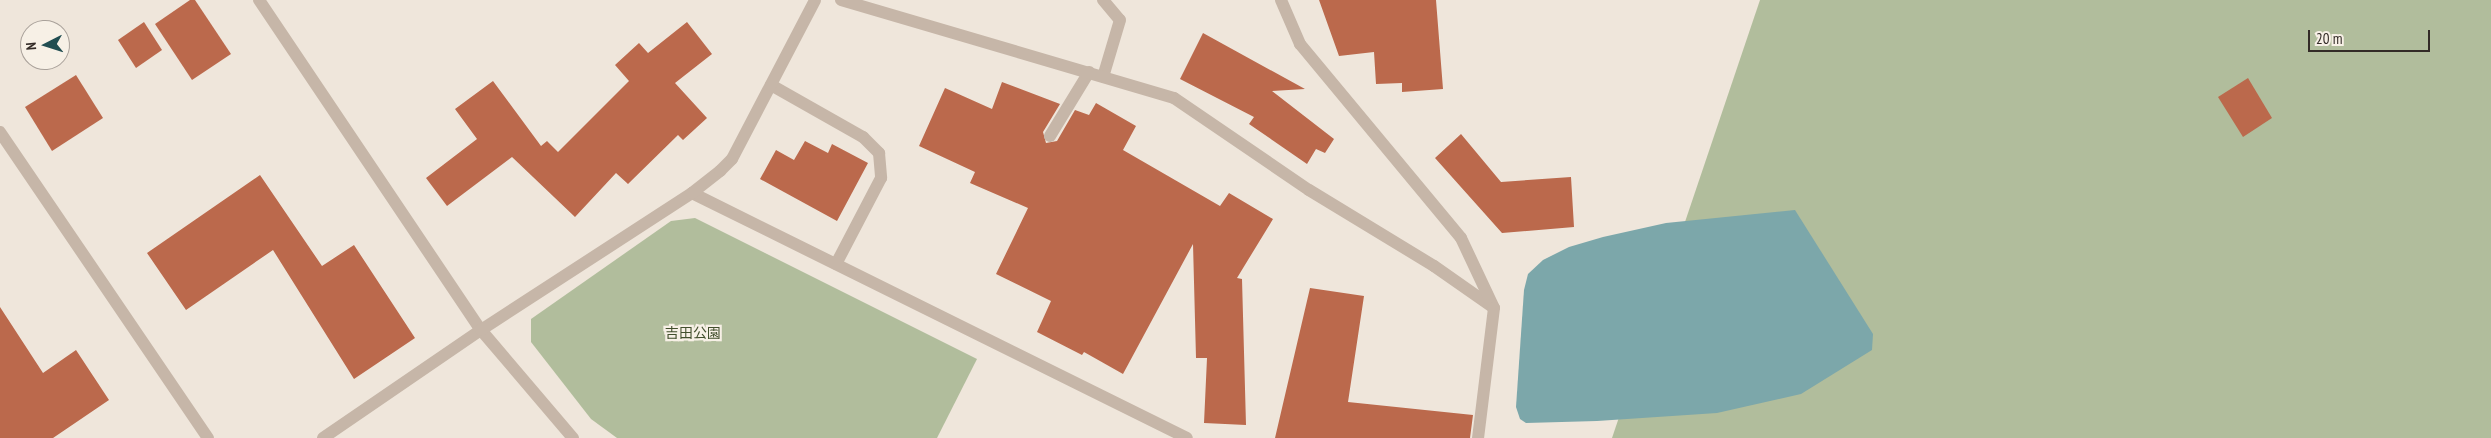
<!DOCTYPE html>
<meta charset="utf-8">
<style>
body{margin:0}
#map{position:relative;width:2491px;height:438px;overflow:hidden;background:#efe6db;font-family:"PT Sans Narrow","Noto Sans JP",sans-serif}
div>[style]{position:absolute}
.green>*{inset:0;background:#b1bd9c}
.water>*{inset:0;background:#7ca7aa}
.building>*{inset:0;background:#bb694c}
.service>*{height:12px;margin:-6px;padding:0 6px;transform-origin:6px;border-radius:6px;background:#c6b6a8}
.minor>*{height:12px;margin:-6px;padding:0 6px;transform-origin:6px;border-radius:6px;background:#c6b6a8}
.tertiary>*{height:12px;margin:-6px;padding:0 6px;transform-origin:6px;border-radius:6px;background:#c6b6a8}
span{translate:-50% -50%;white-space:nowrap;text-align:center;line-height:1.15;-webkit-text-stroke:4.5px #f7f0e6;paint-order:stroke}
.park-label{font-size:14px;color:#424f2d}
.north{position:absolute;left:20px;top:20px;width:50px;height:50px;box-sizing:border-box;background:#f7f0e6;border:1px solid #a9a19a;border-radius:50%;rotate:265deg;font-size:14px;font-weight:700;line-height:20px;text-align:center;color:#332b27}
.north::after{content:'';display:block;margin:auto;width:18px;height:22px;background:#214d51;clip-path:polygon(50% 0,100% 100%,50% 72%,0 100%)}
.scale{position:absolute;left:2308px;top:30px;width:122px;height:22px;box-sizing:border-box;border:2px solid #332b27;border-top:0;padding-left:6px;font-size:15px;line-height:18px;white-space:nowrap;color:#332b27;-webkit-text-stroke:4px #f7f0e6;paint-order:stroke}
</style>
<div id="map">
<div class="green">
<i style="clip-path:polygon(1760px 0,2491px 0,2491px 438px,1612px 438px)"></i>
<i style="clip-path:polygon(695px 218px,977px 359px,937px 438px,617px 438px,591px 419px,531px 342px,531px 319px,671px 221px)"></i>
</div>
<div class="water">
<i style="clip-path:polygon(1795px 210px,1873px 334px,1872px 350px,1801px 394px,1717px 413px,1597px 421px,1526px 423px,1520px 419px,1516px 407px,1524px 290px,1528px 274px,1543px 260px,1569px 247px,1603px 237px,1666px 223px)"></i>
</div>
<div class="building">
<i style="clip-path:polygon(190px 0,195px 0,231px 54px,192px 80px,155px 24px)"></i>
<i style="clip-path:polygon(1319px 0,1436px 0,1443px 89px,1402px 92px,1402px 83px,1376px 84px,1374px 52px,1339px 56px)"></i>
<i style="clip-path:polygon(144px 22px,162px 50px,136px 68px,118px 40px)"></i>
<i style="clip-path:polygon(687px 22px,712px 54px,675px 83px,707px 118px,683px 140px,678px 135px,628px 184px,616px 173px,575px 217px,512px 157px,447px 206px,426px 178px,477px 139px,455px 109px,493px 81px,541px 146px,547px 141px,558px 152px,629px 81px,615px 65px,639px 43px,648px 53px)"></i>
<i style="clip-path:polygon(1203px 33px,1305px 89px,1272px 91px,1334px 139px,1325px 153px,1316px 149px,1307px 164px,1249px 124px,1254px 117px,1180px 79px)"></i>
<i style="clip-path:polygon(76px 75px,103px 118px,52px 151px,25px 107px)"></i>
<i style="clip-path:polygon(2248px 78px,2272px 118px,2243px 137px,2218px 97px)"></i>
<i style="clip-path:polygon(1002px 82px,1060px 104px,1043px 132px,1046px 143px,1057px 141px,1075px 110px,1089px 115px,1096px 103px,1136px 126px,1123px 150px,1220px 206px,1229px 193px,1273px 219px,1237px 278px,1242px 279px,1246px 425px,1204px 423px,1207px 358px,1196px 358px,1193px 244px,1123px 374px,1084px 352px,1082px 355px,1037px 332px,1051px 301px,996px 274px,1028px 208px,970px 183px,975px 172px,919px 146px,945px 88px,992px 109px)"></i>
<i style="clip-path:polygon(1461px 134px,1501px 182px,1571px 177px,1574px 227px,1502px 233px,1435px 158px)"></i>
<i style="clip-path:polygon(805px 141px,828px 153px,832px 144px,868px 163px,837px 221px,760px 179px,776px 150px,794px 160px)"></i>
<i style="clip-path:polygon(260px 175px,322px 266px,354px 245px,415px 338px,354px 379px,273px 250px,186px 310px,147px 253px)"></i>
<i style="clip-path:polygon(1310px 288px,1364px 296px,1348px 402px,1473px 415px,1470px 438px,1275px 438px)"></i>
<i style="clip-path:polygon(0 307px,43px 373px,76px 350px,109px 400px,53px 438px,0 438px)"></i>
</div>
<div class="service">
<i style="left:1103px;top:0;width:26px;rotate:50deg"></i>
<i style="left:1120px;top:20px;width:59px;rotate:106.6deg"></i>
<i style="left:771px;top:85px;width:106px;rotate:29.5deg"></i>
<i style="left:863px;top:137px;width:23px;rotate:45deg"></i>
<i style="left:879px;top:153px;width:25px;rotate:85deg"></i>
<i style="left:881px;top:178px;width:97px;rotate:117.6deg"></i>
<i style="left:1050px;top:136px;width:75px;rotate:-58.6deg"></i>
</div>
<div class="minor">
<i style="left:259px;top:0;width:398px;rotate:56.1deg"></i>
<i style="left:481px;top:330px;width:142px;rotate:49.6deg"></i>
<i style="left:841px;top:0;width:347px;rotate:16.4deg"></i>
<i style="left:1174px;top:98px;width:163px;rotate:34.3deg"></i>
<i style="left:1309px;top:190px;width:146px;rotate:31.3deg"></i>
<i style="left:1434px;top:266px;width:73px;rotate:35deg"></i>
<i style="left:0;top:132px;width:370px;rotate:55.8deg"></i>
<i style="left:692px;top:193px;width:552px;rotate:26.33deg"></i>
<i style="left:323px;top:438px;width:191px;rotate:-34.4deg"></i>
<i style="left:481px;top:330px;width:252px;rotate:-33deg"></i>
<i style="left:692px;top:193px;width:36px;rotate:-38deg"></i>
<i style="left:720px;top:171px;width:17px;rotate:-45deg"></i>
<i style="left:732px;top:159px;width:179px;rotate:-62.4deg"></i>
</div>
<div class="tertiary">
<i style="left:1281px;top:0;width:48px;rotate:66.6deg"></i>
<i style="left:1300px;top:44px;width:252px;rotate:50.3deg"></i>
<i style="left:1461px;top:238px;width:77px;rotate:64.8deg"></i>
<i style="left:1494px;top:308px;width:131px;rotate:97deg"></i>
</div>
<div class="park-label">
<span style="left:693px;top:333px">吉田公園</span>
</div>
<div class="north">N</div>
<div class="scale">20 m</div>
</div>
